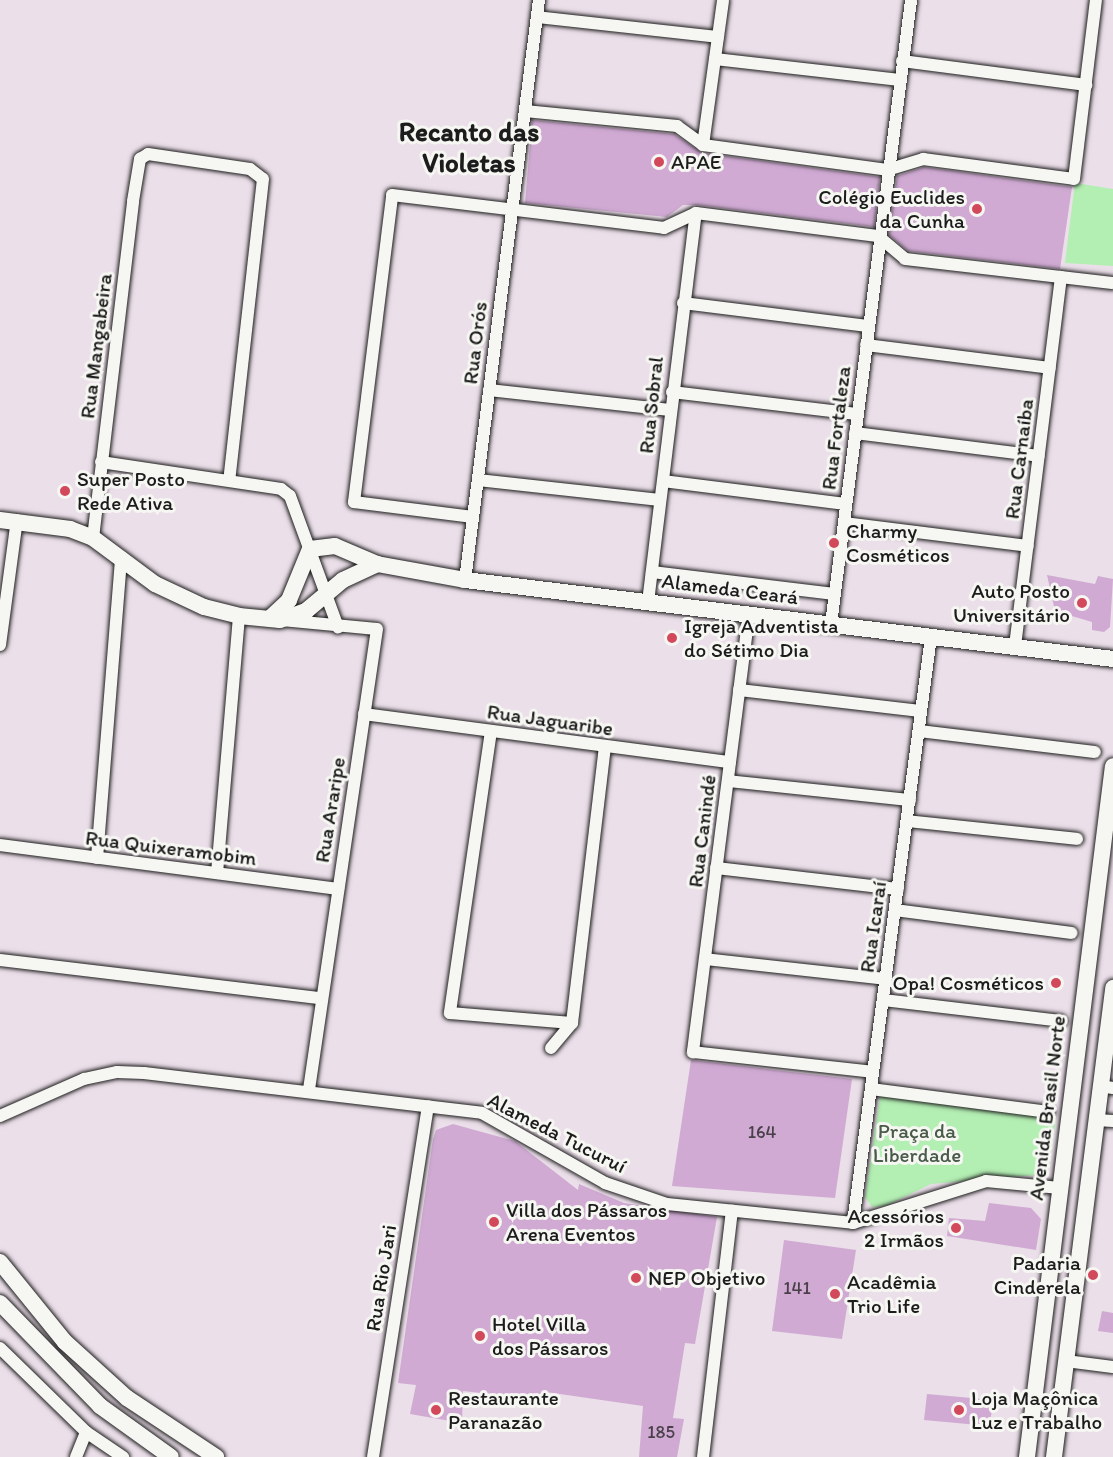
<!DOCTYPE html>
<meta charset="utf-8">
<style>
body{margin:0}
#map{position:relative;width:1113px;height:1457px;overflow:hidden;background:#ebdfe9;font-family:Itim,sans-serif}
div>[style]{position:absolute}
.green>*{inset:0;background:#b3eeb3}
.building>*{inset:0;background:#d0aad3}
.roads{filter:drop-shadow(0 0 2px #1c1c1c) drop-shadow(0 0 2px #1c1c1c)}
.street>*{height:12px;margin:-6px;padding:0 6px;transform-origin:6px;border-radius:6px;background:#f6f6f2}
.secondary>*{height:16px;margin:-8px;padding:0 8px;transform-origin:8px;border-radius:8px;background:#f6f6f2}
.dots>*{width:16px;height:16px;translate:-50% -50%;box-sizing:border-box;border:3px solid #f6f6f2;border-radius:50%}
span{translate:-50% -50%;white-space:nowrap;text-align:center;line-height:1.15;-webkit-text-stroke:6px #f6f6f2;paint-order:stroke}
.number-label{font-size:18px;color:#49404a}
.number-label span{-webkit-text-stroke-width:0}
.poi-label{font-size:21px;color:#1c1c1c}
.left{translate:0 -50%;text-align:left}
.right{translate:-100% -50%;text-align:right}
.street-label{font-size:21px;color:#1c1c1c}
.park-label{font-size:21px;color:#495b49}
.district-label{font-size:27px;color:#1c1c1c;font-weight:700}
</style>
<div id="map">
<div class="green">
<i style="clip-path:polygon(1075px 183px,1113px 189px,1113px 266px,1065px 263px)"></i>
<i style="clip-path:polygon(880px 1096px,1056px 1118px,1048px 1174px,931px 1184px,886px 1206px,872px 1207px,865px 1197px)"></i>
</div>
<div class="building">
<i style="clip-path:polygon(532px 120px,674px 134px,702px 153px,880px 177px,874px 227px,697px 205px,683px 205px,667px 217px,525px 203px)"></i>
<i style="clip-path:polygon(924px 167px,1072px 187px,1060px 269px,908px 251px,889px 235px,897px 176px)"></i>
<i style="clip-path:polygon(1047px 575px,1095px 584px,1098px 576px,1113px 579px,1110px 627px,1104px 632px,1092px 630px,1092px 622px,1055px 611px)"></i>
<i style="clip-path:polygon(691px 1060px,852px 1079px,835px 1198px,672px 1186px)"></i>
<i style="clip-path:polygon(453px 1124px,515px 1141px,578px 1190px,579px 1184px,624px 1203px,717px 1217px,695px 1344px,685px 1343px,673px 1418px,684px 1419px,677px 1457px,639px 1457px,643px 1406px,546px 1392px,545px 1400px,463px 1391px,462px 1423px,410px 1414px,416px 1385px,398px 1383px,433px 1139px,436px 1130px)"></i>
<i style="clip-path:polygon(989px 1203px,1031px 1208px,1041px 1219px,1036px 1250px,947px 1236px,949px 1218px,985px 1221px)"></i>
<i style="clip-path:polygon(784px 1240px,856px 1250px,842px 1339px,772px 1331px)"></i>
<i style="clip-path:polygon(1102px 1311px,1113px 1313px,1113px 1333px,1098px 1331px)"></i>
<i style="clip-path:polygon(927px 1394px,994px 1400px,989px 1426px,924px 1420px)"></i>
</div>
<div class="roads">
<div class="street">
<i style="left:537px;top:17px;width:182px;rotate:6.3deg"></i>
<i style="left:715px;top:59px;width:186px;rotate:6.5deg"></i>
<i style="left:902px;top:61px;width:186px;rotate:7.4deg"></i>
<i style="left:525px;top:111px;width:153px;rotate:5.6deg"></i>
<i style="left:677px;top:126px;width:32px;rotate:36deg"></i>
<i style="left:703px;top:145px;width:186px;rotate:7.7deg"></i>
<i style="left:887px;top:170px;width:38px;rotate:-17deg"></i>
<i style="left:923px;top:159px;width:152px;rotate:7.5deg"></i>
<i style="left:1074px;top:179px;width:180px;rotate:-83deg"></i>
<i style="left:703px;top:145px;width:146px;rotate:-82.1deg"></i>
<i style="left:696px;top:213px;width:183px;rotate:7.2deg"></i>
<i style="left:878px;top:236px;width:35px;rotate:40deg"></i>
<i style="left:905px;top:259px;width:209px;rotate:6.6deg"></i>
<i style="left:683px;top:303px;width:186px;rotate:7.1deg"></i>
<i style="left:866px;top:345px;width:185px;rotate:7.1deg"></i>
<i style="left:489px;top:390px;width:182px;rotate:6.3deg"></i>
<i style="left:672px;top:392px;width:186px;rotate:6.8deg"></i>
<i style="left:855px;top:433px;width:185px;rotate:7.1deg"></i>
<i style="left:101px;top:462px;width:182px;rotate:8.5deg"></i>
<i style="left:281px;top:489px;width:11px;rotate:38deg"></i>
<i style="left:290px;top:496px;width:140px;rotate:69.9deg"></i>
<i style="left:478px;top:480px;width:183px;rotate:6.3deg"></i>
<i style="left:663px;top:481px;width:184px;rotate:7.2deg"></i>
<i style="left:473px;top:517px;width:120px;rotate:-172.8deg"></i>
<i style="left:354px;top:502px;width:309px;rotate:-82.9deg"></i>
<i style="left:392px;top:195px;width:274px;rotate:6.9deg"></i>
<i style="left:664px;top:228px;width:35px;rotate:-25deg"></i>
<i style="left:844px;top:523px;width:185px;rotate:7.1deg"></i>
<i style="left:93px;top:538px;width:339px;rotate:-83.2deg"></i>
<i style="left:133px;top:201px;width:43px;rotate:-80.5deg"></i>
<i style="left:140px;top:159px;width:9px;rotate:-32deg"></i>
<i style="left:148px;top:154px;width:103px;rotate:8.4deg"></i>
<i style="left:250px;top:169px;width:16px;rotate:38deg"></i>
<i style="left:263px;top:179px;width:303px;rotate:96.4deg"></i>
<i style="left:652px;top:572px;width:184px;rotate:6.9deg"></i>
<i style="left:465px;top:580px;width:585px;rotate:-82.73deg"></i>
<i style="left:648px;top:602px;width:392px;rotate:-83deg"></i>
<i style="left:749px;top:614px;width:442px;rotate:97.3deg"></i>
<i style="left:693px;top:1052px;width:181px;rotate:6.3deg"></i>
<i style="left:282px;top:620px;width:95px;rotate:5.4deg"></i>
<i style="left:377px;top:629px;width:468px;rotate:98.4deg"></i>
<i style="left:831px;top:624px;width:629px;rotate:-82.69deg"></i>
<i style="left:0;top:645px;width:126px;rotate:-82.3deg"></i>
<i style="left:1015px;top:646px;width:372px;rotate:-82.9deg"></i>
<i style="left:739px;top:690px;width:183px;rotate:6.6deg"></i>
<i style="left:364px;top:714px;width:369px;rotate:7.5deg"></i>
<i style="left:491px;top:731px;width:285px;rotate:98.3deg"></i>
<i style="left:450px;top:1013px;width:122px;rotate:4.7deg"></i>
<i style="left:919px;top:731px;width:177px;rotate:6.8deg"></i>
<i style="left:728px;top:781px;width:183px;rotate:6deg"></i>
<i style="left:907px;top:821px;width:171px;rotate:6deg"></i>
<i style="left:0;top:845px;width:341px;rotate:7.4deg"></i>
<i style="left:97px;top:858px;width:302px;rotate:-85.4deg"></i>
<i style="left:716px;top:868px;width:183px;rotate:6.6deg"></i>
<i style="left:217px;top:873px;width:258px;rotate:-85.1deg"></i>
<i style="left:895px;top:910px;width:178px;rotate:7.4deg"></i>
<i style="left:705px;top:959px;width:182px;rotate:6.3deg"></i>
<i style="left:0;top:960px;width:323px;rotate:6.8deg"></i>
<i style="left:883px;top:1000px;width:179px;rotate:6.7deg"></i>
<i style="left:551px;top:1048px;width:33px;rotate:-50deg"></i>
<i style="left:572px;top:1023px;width:278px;rotate:-83.2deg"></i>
<i style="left:1100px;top:1086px;width:13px;rotate:9deg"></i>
<i style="left:871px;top:1089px;width:179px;rotate:7.4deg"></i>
<i style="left:0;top:1116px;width:92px;rotate:-23.8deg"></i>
<i style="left:84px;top:1079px;width:34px;rotate:-12deg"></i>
<i style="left:117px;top:1072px;width:27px;rotate:2deg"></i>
<i style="left:144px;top:1073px;width:340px;rotate:6.7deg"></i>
<i style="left:482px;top:1113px;width:142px;rotate:29.6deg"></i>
<i style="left:605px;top:1183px;width:65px;rotate:18.7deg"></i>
<i style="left:667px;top:1204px;width:187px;rotate:5.8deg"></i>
<i style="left:853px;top:1223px;width:139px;rotate:-17.5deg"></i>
<i style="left:986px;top:1181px;width:74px;rotate:5.4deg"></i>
<i style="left:1096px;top:1120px;width:17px;rotate:3deg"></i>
<i style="left:853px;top:1223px;width:591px;rotate:-82.42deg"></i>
<i style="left:0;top:1348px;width:120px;rotate:44.3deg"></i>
<i style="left:86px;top:1432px;width:45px;rotate:34deg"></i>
<i style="left:1066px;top:1361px;width:47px;rotate:7.3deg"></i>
<i style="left:76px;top:1457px;width:27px;rotate:-68deg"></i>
<i style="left:373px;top:1457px;width:355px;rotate:-81.1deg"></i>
<i style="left:703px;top:1457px;width:248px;rotate:-83.3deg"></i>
</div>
<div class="secondary">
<i style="left:0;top:520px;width:71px;rotate:7.3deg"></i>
<i style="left:70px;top:529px;width:25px;rotate:21deg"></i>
<i style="left:93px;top:538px;width:77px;rotate:36.6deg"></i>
<i style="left:155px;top:584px;width:54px;rotate:25.1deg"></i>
<i style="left:204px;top:607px;width:36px;rotate:14deg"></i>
<i style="left:239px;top:616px;width:41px;rotate:5.6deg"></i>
<i style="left:280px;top:620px;width:28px;rotate:-19deg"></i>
<i style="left:306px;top:611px;width:48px;rotate:-40deg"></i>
<i style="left:343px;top:580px;width:38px;rotate:-25deg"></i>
<i style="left:270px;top:618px;width:26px;rotate:-43deg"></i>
<i style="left:289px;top:600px;width:55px;rotate:-67.6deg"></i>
<i style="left:310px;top:549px;width:25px;rotate:-7deg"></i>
<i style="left:335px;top:546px;width:46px;rotate:23.2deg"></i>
<i style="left:377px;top:564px;width:89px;rotate:10.3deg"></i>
<i style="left:465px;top:580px;width:653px;rotate:6.95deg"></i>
<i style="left:0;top:1262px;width:103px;rotate:50.9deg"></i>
<i style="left:65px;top:1342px;width:84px;rotate:42.1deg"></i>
<i style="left:127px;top:1398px;width:107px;rotate:33.5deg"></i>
<i style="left:0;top:1303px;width:144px;rotate:45.8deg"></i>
<i style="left:100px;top:1406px;width:87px;rotate:35.7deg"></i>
<i style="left:1027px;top:1457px;width:696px;rotate:-82.91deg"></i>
<i style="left:1054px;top:1457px;width:473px;rotate:-82.8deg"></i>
</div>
</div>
<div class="dots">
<i style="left:659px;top:162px;background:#d1495b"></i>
<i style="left:977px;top:209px;background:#d1495b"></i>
<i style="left:65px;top:491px;background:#d1495b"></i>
<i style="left:834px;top:543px;background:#d1495b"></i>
<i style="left:1082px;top:603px;background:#d1495b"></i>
<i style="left:672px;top:638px;background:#d1495b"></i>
<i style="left:1056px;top:983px;background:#d1495b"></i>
<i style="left:494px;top:1222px;background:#d1495b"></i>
<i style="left:956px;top:1228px;background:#d1495b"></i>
<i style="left:1093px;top:1275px;background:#d1495b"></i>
<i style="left:636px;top:1278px;background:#d1495b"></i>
<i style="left:835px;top:1294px;background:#d1495b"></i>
<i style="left:480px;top:1336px;background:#d1495b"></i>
<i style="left:436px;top:1410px;background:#d1495b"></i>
<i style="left:959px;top:1410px;background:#d1495b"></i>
</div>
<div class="number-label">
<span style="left:762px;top:1132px">164</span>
<span style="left:797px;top:1288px">141</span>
<span style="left:661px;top:1432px">185</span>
</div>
<div class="poi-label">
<span class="left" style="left:671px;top:162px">APAE</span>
<span class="right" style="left:965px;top:209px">Colégio Euclides<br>da Cunha</span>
<span class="left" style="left:77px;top:491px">Super Posto<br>Rede Ativa</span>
<span class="left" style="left:846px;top:543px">Charmy<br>Cosméticos</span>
<span class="right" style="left:1070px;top:603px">Auto Posto<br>Universitário</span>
<span class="left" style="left:684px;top:638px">Igreja Adventista<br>do Sétimo Dia</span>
<span class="right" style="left:1044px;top:983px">Opa! Cosméticos</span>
<span class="left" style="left:506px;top:1222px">Villa dos Pássaros<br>Arena Eventos</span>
<span class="right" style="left:944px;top:1228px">Acessórios<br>2 Irmãos</span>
<span class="right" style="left:1081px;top:1275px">Padaria<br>Cinderela</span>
<span class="left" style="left:648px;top:1278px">NEP Objetivo</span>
<span class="left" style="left:847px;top:1294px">Acadêmia<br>Trio Life</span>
<span class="left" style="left:492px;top:1336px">Hotel Villa<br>dos Pássaros</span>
<span class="left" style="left:448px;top:1410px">Restaurante<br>Paranazão</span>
<span class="left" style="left:971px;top:1410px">Loja Maçônica<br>Luz e Trabalho</span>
</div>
<div class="street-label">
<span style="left:475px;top:343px;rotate:-83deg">Rua Orós</span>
<span style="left:96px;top:346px;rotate:-83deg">Rua Mangabeira</span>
<span style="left:651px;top:405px;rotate:-84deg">Rua Sobral</span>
<span style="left:836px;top:428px;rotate:-83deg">Rua Fortaleza</span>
<span style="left:1019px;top:459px;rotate:-83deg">Rua Carnaíba</span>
<span style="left:730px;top:589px;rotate:7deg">Alameda Ceará</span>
<span style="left:550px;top:720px;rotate:8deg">Rua Jaguaribe</span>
<span style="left:330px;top:810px;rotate:-81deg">Rua Araripe</span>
<span style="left:702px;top:831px;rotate:-83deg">Rua Canindé</span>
<span style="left:171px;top:848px;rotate:7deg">Rua Quixeramobim</span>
<span style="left:873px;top:927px;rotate:-82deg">Rua Icaraí</span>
<span style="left:1047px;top:1108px;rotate:-83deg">Avenida Brasil Norte</span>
<span style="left:557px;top:1133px;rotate:27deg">Alameda Tucuruí</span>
<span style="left:381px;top:1278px;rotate:-81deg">Rua Rio Jari</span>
</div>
<div class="park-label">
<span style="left:917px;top:1143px">Praça da<br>Liberdade</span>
</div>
<div class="district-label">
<span style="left:469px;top:147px">Recanto das<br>Violetas</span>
</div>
</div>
